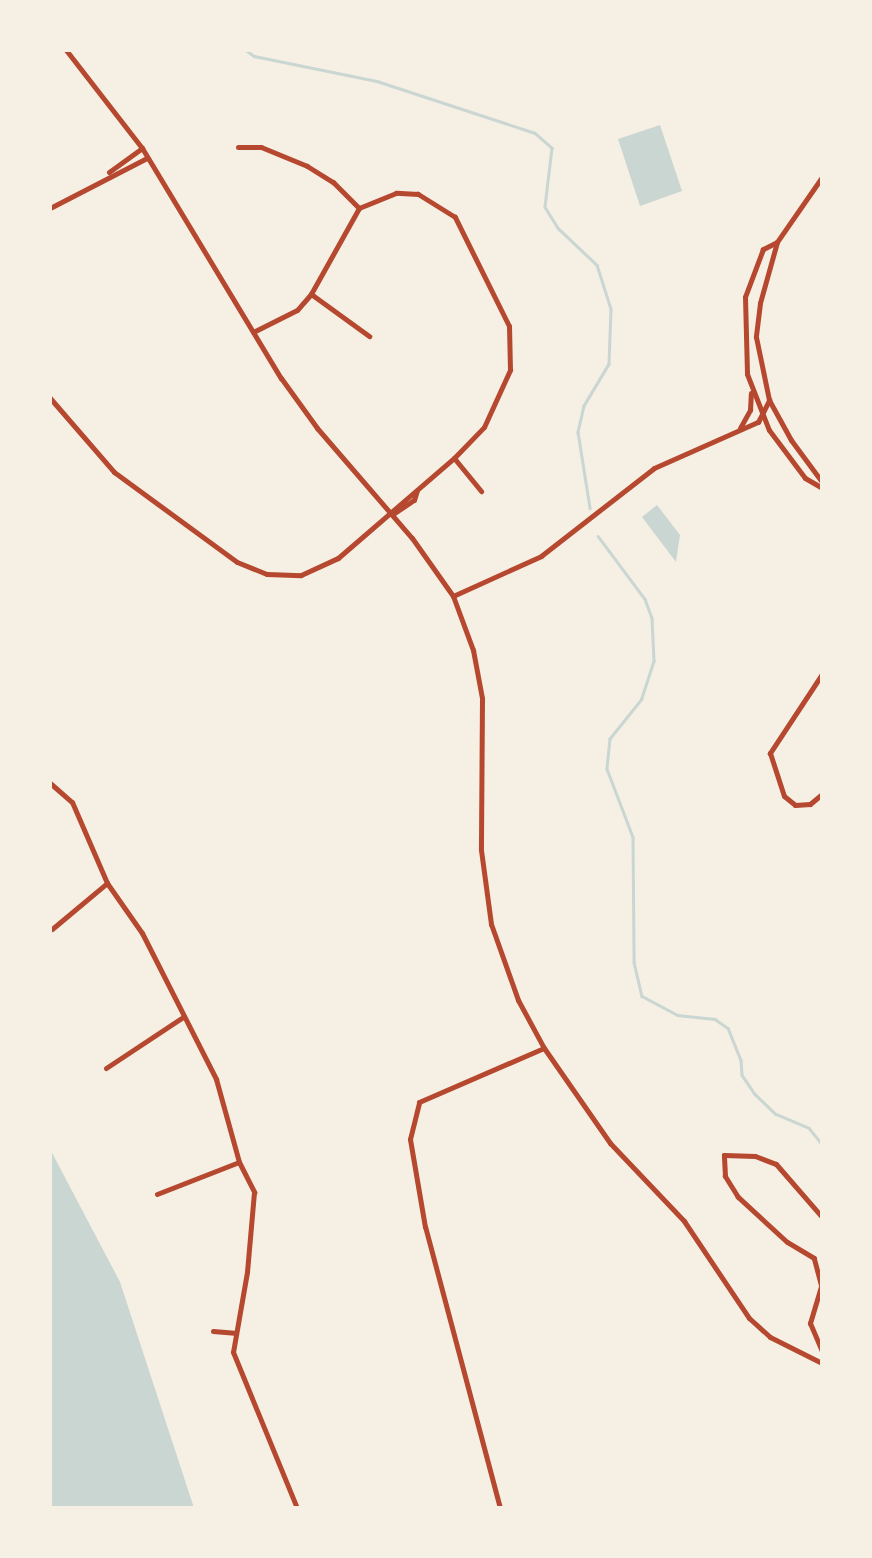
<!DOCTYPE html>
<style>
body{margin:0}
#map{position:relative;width:872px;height:1558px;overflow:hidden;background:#f6efe4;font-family:"IBM Plex Sans",sans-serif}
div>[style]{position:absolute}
.water>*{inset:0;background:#c9d6d2}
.stream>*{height:2.5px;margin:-1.25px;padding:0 1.25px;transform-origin:1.25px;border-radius:1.25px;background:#c9d6d2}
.minor>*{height:5px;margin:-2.5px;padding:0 2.5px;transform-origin:2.5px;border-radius:2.5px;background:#b5482f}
span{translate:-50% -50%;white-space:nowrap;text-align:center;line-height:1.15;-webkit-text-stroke:8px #f6efe4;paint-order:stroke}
.frame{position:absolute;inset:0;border:52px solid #f6efe4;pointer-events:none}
</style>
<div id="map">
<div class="water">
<i style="clip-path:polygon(660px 125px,682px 191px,640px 206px,618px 139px)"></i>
<i style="clip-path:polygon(657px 505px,680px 535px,676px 562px,642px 517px)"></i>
<i style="clip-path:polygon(50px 1149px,120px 1282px,194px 1508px,50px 1508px)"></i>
</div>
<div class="stream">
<i style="left:246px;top:50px;width:10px;rotate:37deg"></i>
<i style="left:254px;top:56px;width:126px;rotate:11.5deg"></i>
<i style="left:377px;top:81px;width:166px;rotate:18.2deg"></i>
<i style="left:535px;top:133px;width:23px;rotate:41deg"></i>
<i style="left:552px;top:148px;width:59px;rotate:96.8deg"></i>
<i style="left:545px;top:207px;width:25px;rotate:58deg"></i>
<i style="left:558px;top:228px;width:54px;rotate:43.5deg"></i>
<i style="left:597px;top:265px;width:46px;rotate:72.3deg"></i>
<i style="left:611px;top:309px;width:55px;rotate:92.1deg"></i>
<i style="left:609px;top:364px;width:49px;rotate:120.8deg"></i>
<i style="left:584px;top:406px;width:27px;rotate:103deg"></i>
<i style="left:578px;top:432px;width:77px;rotate:81deg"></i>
<i style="left:598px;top:536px;width:79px;rotate:53.3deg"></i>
<i style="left:645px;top:599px;width:20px;rotate:70deg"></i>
<i style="left:652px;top:618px;width:43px;rotate:87.3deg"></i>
<i style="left:654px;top:661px;width:40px;rotate:108deg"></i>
<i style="left:642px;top:699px;width:51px;rotate:128.7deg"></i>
<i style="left:610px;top:739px;width:30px;rotate:96deg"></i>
<i style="left:607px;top:769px;width:73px;rotate:69.1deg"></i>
<i style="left:633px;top:837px;width:125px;rotate:89.5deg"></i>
<i style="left:634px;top:962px;width:35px;rotate:77deg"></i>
<i style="left:642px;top:996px;width:40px;rotate:28deg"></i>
<i style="left:677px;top:1015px;width:38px;rotate:6deg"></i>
<i style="left:715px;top:1019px;width:16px;rotate:35deg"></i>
<i style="left:728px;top:1028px;width:35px;rotate:68deg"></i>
<i style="left:741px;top:1060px;width:15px;rotate:86deg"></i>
<i style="left:742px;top:1075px;width:23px;rotate:56deg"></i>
<i style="left:755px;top:1094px;width:29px;rotate:44deg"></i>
<i style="left:776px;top:1114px;width:36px;rotate:23deg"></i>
<i style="left:809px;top:1128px;width:21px;rotate:51deg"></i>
</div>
<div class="minor">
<i style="left:66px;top:50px;width:124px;rotate:52.2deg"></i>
<i style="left:142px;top:148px;width:269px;rotate:58.9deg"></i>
<i style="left:281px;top:378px;width:62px;rotate:54.2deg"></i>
<i style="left:317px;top:428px;width:145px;rotate:49.2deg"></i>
<i style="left:412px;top:538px;width:71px;rotate:54.7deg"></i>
<i style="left:453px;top:596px;width:58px;rotate:69.7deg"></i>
<i style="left:473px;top:650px;width:49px;rotate:79.4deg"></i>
<i style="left:482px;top:698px;width:152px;rotate:90.4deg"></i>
<i style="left:481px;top:850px;width:75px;rotate:82.3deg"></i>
<i style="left:491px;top:924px;width:81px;rotate:70.4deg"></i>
<i style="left:518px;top:1000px;width:55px;rotate:61.6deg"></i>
<i style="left:544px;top:1048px;width:116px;rotate:55.2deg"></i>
<i style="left:610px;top:1143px;width:108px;rotate:46.5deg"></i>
<i style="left:684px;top:1221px;width:117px;rotate:56.2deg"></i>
<i style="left:749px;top:1318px;width:28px;rotate:42deg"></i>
<i style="left:770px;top:1337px;width:58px;rotate:26.6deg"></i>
<i style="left:238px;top:147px;width:23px"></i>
<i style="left:261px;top:147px;width:50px;rotate:22.4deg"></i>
<i style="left:307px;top:166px;width:31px;rotate:32deg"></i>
<i style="left:333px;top:182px;width:37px;rotate:45deg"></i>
<i style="left:109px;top:172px;width:41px;rotate:-36deg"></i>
<i style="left:822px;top:177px;width:79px;rotate:124.7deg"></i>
<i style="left:777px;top:242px;width:63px;rotate:105.6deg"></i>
<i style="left:760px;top:303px;width:34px;rotate:97deg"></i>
<i style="left:756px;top:337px;width:64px;rotate:78.3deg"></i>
<i style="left:769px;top:400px;width:46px;rotate:61.2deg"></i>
<i style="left:791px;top:440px;width:52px;rotate:53.6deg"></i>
<i style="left:50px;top:208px;width:109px;rotate:-27.3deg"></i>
<i style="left:777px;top:242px;width:16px;rotate:153deg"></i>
<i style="left:763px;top:249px;width:51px;rotate:110.6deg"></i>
<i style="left:745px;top:297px;width:77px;rotate:88.5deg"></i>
<i style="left:747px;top:374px;width:60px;rotate:68.6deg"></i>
<i style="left:769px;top:430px;width:60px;rotate:53.1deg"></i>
<i style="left:805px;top:478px;width:20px;rotate:30deg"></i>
<i style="left:311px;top:294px;width:72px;rotate:35.9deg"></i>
<i style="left:50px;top:398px;width:98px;rotate:49.1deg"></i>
<i style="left:114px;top:472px;width:152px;rotate:36.2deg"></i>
<i style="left:237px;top:562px;width:32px;rotate:22deg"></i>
<i style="left:267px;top:574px;width:34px;rotate:2deg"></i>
<i style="left:301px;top:575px;width:41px;rotate:-24.7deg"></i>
<i style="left:338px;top:558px;width:153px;rotate:-40.8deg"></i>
<i style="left:454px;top:458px;width:43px;rotate:-45.9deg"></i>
<i style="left:484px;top:427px;width:63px;rotate:-65.5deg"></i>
<i style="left:510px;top:370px;width:44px;rotate:-91.3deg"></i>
<i style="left:509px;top:326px;width:122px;rotate:-116.4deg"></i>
<i style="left:455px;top:217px;width:44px;rotate:-148.1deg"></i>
<i style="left:418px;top:194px;width:22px;rotate:-177deg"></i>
<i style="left:396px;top:193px;width:40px;rotate:158deg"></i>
<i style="left:359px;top:208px;width:98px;rotate:119.2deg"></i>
<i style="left:311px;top:294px;width:21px;rotate:131deg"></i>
<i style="left:297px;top:310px;width:49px;rotate:153.4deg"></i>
<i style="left:740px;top:428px;width:21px;rotate:-61deg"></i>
<i style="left:750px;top:410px;width:17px;rotate:-87deg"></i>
<i style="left:454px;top:458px;width:43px;rotate:50.7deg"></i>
<i style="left:393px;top:514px;width:25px;rotate:-34deg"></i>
<i style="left:414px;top:500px;width:10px;rotate:-73deg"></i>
<i style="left:453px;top:596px;width:97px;rotate:-24.4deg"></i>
<i style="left:541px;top:556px;width:143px;rotate:-37.9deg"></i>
<i style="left:654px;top:468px;width:114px;rotate:-23.9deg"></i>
<i style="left:758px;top:422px;width:25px;rotate:-63deg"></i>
<i style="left:822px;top:674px;width:95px;rotate:123.4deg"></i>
<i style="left:770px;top:753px;width:45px;rotate:72deg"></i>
<i style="left:784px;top:796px;width:14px;rotate:39deg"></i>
<i style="left:795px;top:805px;width:15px;rotate:-4deg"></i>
<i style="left:810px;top:804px;width:16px;rotate:-40deg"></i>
<i style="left:50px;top:783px;width:29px;rotate:41deg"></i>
<i style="left:72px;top:802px;width:88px;rotate:66.6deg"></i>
<i style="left:107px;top:883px;width:61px;rotate:55deg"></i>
<i style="left:142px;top:933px;width:164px;rotate:63.1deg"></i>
<i style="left:216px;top:1079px;width:86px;rotate:74.5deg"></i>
<i style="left:239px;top:1162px;width:34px;rotate:63deg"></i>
<i style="left:254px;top:1192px;width:80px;rotate:95deg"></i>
<i style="left:247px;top:1272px;width:81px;rotate:99.9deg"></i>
<i style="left:233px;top:1352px;width:169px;rotate:67.7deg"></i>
<i style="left:52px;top:929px;width:72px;rotate:-39.9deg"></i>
<i style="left:106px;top:1068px;width:92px;rotate:-33.5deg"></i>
<i style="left:157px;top:1194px;width:88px;rotate:-21.3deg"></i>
<i style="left:822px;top:1283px;width:42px;rotate:106.7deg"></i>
<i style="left:810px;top:1323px;width:30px;rotate:67deg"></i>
<i style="left:821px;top:1285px;width:28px;rotate:-105deg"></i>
<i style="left:814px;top:1258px;width:31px;rotate:-149deg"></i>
<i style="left:787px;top:1242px;width:67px;rotate:-137.4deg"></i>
<i style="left:738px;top:1197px;width:25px;rotate:-122deg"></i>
<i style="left:725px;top:1176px;width:21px;rotate:-93deg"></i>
<i style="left:724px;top:1155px;width:31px;rotate:2deg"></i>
<i style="left:755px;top:1156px;width:22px;rotate:21deg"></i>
<i style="left:776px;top:1164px;width:70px;rotate:49deg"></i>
<i style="left:213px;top:1331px;width:21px;rotate:5deg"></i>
<i style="left:500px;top:1508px;width:291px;rotate:-104.9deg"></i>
<i style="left:425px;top:1227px;width:89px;rotate:-99.7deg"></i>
<i style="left:410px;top:1139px;width:38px;rotate:-76deg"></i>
<i style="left:419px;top:1102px;width:136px;rotate:-23.4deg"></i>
</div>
<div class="frame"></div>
</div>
